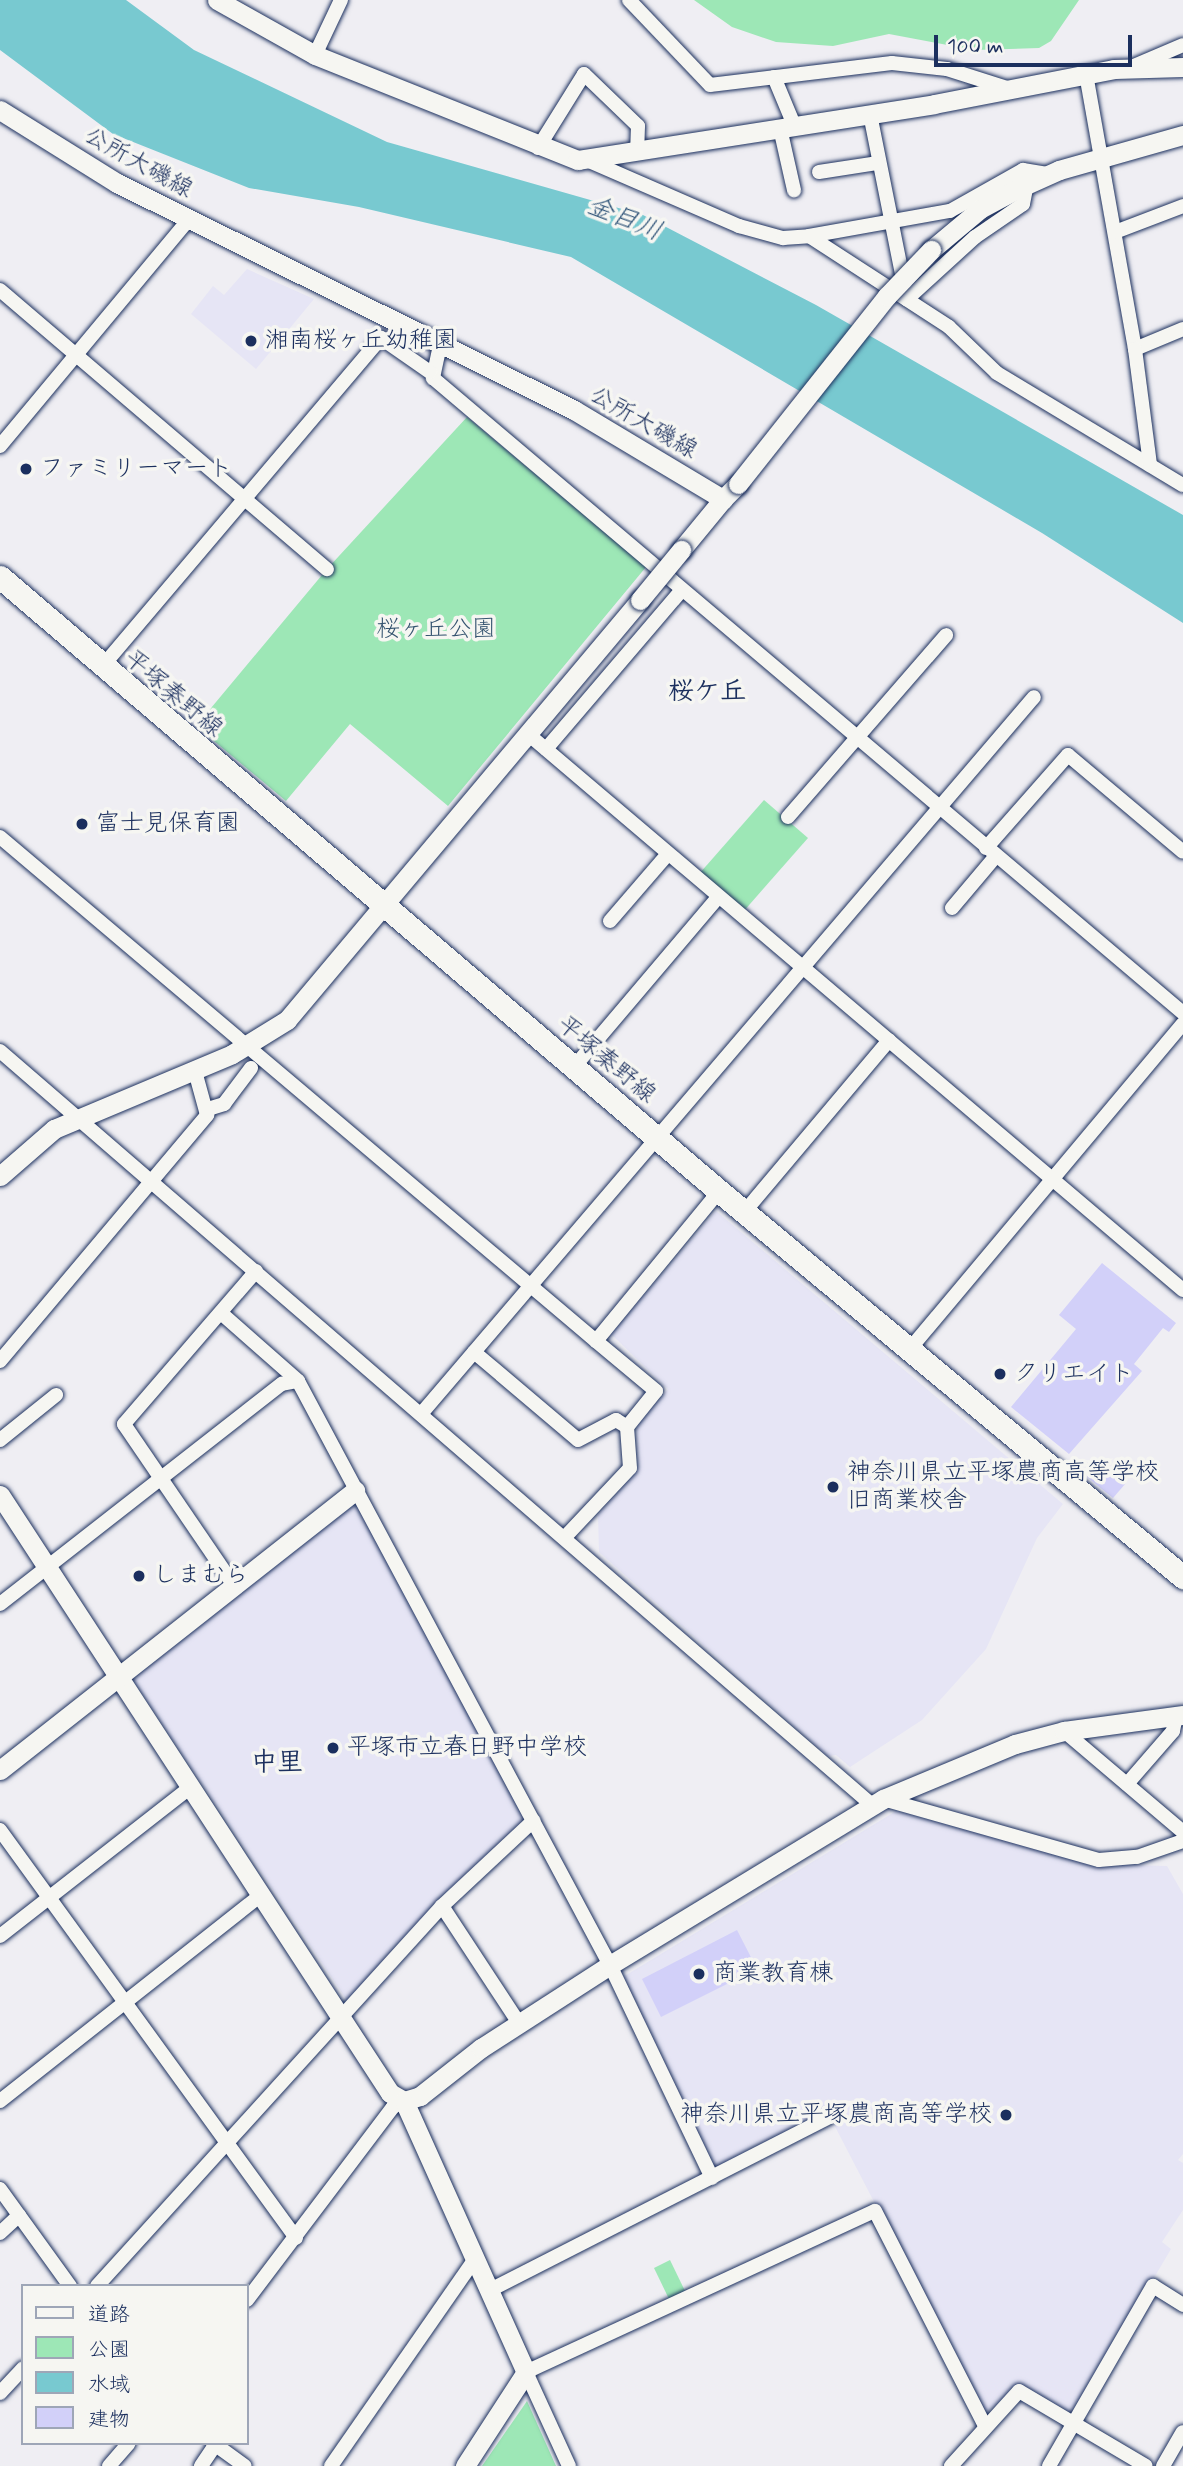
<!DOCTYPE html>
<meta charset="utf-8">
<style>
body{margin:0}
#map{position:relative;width:1183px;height:2466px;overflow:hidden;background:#efeef3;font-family:Mynerve,"Klee One",sans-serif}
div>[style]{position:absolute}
.built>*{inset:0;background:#e6e5f5}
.green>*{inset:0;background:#9de7b6}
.water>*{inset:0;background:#78c9d0}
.building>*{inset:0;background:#d2d0f9}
.roads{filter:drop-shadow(0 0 2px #1b2f5e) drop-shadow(0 0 2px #1b2f5e)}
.street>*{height:14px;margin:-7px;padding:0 7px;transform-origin:7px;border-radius:7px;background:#f6f6f2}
.secondary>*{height:19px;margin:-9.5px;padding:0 9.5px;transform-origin:9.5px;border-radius:9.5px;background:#f6f6f2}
.primary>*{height:23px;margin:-11.5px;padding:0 11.5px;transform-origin:11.5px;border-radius:11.5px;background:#f6f6f2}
.bridges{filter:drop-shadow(0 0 2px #1b2f5e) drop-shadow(0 0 2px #1b2f5e)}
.secondary-bridge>*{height:19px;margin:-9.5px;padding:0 9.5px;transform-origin:9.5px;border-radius:9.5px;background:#f6f6f2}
.dots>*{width:19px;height:19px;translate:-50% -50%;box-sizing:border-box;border:4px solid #f6f6f2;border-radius:50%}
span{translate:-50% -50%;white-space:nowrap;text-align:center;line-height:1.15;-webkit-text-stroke:7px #f6f6f2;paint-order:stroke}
.street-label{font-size:24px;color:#1b2f5e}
.poi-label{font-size:24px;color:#1b2f5e}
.left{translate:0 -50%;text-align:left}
.right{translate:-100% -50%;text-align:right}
.park-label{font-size:24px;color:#355470}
.water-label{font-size:26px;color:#32567a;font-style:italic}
.neighbourhood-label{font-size:26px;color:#1b2f5e;font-weight:700}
.legend{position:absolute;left:21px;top:2284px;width:228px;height:161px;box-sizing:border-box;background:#f6f6f2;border:2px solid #9ea6b7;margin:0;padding:9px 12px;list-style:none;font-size:21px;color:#1b2f5e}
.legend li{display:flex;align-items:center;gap:14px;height:35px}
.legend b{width:35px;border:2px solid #9ea6b7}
.scale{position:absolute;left:934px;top:35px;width:198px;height:32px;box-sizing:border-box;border:4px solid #1b2f5e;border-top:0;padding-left:9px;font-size:21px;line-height:24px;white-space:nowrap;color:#1b2f5e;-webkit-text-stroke:5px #f6f6f2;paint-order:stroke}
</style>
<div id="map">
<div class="built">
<i style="clip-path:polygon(247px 269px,314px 299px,256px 369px,191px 314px,213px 286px,224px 295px)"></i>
<i style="clip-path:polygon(716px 1211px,1063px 1504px,1037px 1538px,986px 1649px,922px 1720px,850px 1767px,836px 1755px,828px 1756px,599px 1552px,598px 1515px,638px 1470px,637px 1426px,668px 1389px,611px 1334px)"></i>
<i style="clip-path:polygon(351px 1505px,357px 1505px,527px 1819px,348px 2002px,131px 1677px)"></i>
<i style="clip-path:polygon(896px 1811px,1094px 1864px,1167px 1866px,1183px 1894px,1183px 2154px,1178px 2160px,1183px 2163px,1183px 2210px,1162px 2242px,1171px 2249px,1072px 2417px,1018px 2387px,984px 2414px,828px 2113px,714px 2172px,623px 1977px)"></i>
</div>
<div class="green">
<i style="clip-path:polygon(694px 0,1079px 0,1051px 41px,1039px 48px,974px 50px,889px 34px,833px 46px,776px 42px,732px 27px)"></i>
<i style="clip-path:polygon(467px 417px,646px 567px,448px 806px,350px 724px,286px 801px,196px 726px,327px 569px)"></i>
<i style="clip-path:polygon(764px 800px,808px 838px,743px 912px,699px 874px)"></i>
<i style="clip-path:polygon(670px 2260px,685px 2291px,669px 2299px,654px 2268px)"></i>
<i style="clip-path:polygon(527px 2401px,556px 2466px,482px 2466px)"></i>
</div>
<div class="water">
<i style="clip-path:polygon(0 0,126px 0,194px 50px,387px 142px,643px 215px,816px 305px,1183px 515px,1183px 623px,1042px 533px,571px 257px,359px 207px,249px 188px,113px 134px,0 50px)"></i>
</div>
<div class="building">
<i style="clip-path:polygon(1102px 1263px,1176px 1323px,1169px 1332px,1163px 1328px,1134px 1364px,1142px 1371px,1069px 1454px,1011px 1407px,1076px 1329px,1059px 1315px)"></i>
<i style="clip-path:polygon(1100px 1461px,1126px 1483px,1113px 1498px,1087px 1477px)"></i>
<i style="clip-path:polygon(737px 1930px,757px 1969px,661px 2017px,642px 1979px)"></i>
</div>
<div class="roads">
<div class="street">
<i style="left:629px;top:0;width:117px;rotate:46.4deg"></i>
<i style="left:710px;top:85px;width:183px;rotate:-6.9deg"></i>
<i style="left:892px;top:63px;width:55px;rotate:6.2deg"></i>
<i style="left:947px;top:69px;width:66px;rotate:17.6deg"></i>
<i style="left:315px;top:55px;width:61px;rotate:-64.7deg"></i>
<i style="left:1134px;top:66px;width:53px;rotate:-23.2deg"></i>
<i style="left:1086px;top:74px;width:279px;rotate:79.9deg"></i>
<i style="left:1135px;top:349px;width:52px;rotate:-22.6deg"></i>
<i style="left:774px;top:77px;width:52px;rotate:67.4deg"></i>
<i style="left:870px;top:114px;width:189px;rotate:78.7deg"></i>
<i style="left:907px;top:299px;width:92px;rotate:-42.4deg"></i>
<i style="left:975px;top:237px;width:58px;rotate:-34.5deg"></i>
<i style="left:1023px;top:204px;width:20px;rotate:-79deg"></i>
<i style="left:780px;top:128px;width:64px;rotate:77.3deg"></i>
<i style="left:538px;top:148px;width:87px;rotate:-58.1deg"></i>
<i style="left:584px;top:74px;width:75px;rotate:43.9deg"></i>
<i style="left:638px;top:126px;width:26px;rotate:92deg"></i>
<i style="left:587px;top:160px;width:166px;rotate:23.5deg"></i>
<i style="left:739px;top:226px;width:46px;rotate:15.3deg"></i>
<i style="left:783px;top:238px;width:26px;rotate:-4deg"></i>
<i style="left:809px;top:236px;width:167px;rotate:33deg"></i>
<i style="left:949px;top:327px;width:66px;rotate:43.8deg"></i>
<i style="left:997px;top:373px;width:217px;rotate:31.1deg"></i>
<i style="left:819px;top:172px;width:60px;rotate:-8.7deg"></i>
<i style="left:1115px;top:232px;width:73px;rotate:-20.9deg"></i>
<i style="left:809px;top:236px;width:143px;rotate:-10.1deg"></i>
<i style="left:950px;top:211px;width:84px;rotate:-29.3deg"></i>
<i style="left:1023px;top:170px;width:26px;rotate:9deg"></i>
<i style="left:0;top:290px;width:430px;rotate:40.5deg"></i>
<i style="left:440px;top:345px;width:34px;rotate:102deg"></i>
<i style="left:433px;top:378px;width:983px;rotate:40.25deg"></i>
<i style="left:1135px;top:349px;width:117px;rotate:82.6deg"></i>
<i style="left:0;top:446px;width:295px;rotate:-50.2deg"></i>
<i style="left:101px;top:668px;width:433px;rotate:-49.7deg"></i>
<i style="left:381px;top:338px;width:60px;rotate:34.8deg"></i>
<i style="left:528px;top:734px;width:859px;rotate:40.33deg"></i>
<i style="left:546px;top:749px;width:208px;rotate:-49.5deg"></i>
<i style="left:788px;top:817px;width:241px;rotate:-49deg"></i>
<i style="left:0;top:837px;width:781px;rotate:40.22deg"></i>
<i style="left:986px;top:848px;width:124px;rotate:-48.6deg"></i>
<i style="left:1068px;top:755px;width:150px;rotate:40.1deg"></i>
<i style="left:952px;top:908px;width:68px;rotate:-49.8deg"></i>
<i style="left:610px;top:921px;width:87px;rotate:-49.2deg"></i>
<i style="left:0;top:1051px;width:1154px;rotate:40.85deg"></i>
<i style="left:574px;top:1067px;width:223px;rotate:-49.7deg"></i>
<i style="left:208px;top:1109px;width:17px;rotate:-17deg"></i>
<i style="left:224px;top:1104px;width:45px;rotate:-53.1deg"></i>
<i style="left:746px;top:1210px;width:222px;rotate:-49.9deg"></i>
<i style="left:221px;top:1313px;width:103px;rotate:41.4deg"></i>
<i style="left:298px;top:1381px;width:662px;rotate:61.89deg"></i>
<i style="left:610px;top:1965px;width:236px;rotate:64.4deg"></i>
<i style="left:909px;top:1350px;width:426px;rotate:-50deg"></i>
<i style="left:474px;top:1352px;width:136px;rotate:40.2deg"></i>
<i style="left:578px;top:1440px;width:43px;rotate:-27.8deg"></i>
<i style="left:616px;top:1420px;width:13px;rotate:32deg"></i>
<i style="left:0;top:1361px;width:322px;rotate:-49.9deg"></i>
<i style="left:207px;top:1115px;width:46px;rotate:-105.3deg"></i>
<i style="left:421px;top:1414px;width:943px;rotate:-49.47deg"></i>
<i style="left:0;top:1440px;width:72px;rotate:-38.8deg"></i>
<i style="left:566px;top:1536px;width:93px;rotate:-46.7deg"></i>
<i style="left:630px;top:1468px;width:41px;rotate:-94.2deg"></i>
<i style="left:627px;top:1427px;width:46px;rotate:-51.1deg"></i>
<i style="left:656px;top:1391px;width:78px;rotate:-140.2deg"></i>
<i style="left:596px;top:1341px;width:194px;rotate:-50.6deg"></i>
<i style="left:235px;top:1587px;width:197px;rotate:-124.3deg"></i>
<i style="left:124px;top:1424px;width:202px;rotate:-49.2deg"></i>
<i style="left:0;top:1604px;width:358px;rotate:-38deg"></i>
<i style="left:282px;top:1384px;width:16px;rotate:-11deg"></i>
<i style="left:1064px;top:1731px;width:156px;rotate:40.3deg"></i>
<i style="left:1127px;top:1784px;width:70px;rotate:-49deg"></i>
<i style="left:1173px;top:1731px;width:15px;rotate:-79deg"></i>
<i style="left:883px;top:1799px;width:224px;rotate:15.8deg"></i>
<i style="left:1099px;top:1860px;width:38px;rotate:-5deg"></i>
<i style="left:1137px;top:1857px;width:49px;rotate:-19.2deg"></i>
<i style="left:0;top:1830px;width:504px;rotate:54.04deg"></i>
<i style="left:442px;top:1906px;width:140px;rotate:56.7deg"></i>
<i style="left:0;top:1936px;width:242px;rotate:-38deg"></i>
<i style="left:0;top:2101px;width:334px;rotate:-38.3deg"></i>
<i style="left:0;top:2189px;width:120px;rotate:54.2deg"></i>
<i style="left:0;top:2233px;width:26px;rotate:-43deg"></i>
<i style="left:97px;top:2286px;width:513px;rotate:-47.76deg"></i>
<i style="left:442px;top:1906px;width:125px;rotate:-43deg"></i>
<i style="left:490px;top:2290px;width:381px;rotate:-27deg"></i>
<i style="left:247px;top:2300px;width:242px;rotate:-52.9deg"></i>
<i style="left:393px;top:2107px;width:13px;rotate:-29deg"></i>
<i style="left:0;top:2393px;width:34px;rotate:-47deg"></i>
<i style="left:213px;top:2443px;width:39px;rotate:36deg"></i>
<i style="left:109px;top:2466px;width:30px;rotate:-49deg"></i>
<i style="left:201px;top:2466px;width:25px;rotate:-56deg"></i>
<i style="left:331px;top:2466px;width:254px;rotate:-55.2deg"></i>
<i style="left:569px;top:2466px;width:103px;rotate:-114.6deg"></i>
<i style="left:526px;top:2372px;width:384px;rotate:-24.8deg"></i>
<i style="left:875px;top:2211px;width:242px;rotate:62.9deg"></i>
<i style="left:951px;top:2466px;width:101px;rotate:-47.8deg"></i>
<i style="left:1019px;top:2391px;width:147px;rotate:30.6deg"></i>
<i style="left:1049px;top:2466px;width:208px;rotate:-60deg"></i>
<i style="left:1153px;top:2286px;width:36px;rotate:32deg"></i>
<i style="left:1163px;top:2466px;width:39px;rotate:-60deg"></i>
</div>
<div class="secondary">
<i style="left:217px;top:0;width:112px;rotate:29.3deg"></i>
<i style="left:315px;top:55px;width:283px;rotate:21.8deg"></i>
<i style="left:578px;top:160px;width:360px;rotate:-8.9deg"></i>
<i style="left:934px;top:104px;width:183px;rotate:-11deg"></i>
<i style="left:1114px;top:69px;width:69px;rotate:-1.7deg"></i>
<i style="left:0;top:110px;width:138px;rotate:32deg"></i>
<i style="left:117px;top:183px;width:510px;rotate:26.41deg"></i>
<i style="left:574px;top:410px;width:174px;rotate:30.9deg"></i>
<i style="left:723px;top:499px;width:21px;rotate:-45deg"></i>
<i style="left:931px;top:250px;width:64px;rotate:-39.9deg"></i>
<i style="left:980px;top:209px;width:44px;rotate:-28.3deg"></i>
<i style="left:1019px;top:188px;width:44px;rotate:-24.2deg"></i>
<i style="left:1059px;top:170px;width:129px;rotate:-15.8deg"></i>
<i style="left:681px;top:550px;width:66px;rotate:-50.5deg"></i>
<i style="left:0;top:1176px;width:72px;rotate:-41deg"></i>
<i style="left:54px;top:1129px;width:193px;rotate:-22.8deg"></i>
<i style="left:232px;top:1054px;width:65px;rotate:-31.7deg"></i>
<i style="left:287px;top:1020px;width:549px;rotate:-49.95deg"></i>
<i style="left:0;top:1495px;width:714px;rotate:56.89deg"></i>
<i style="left:390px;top:2093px;width:16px;rotate:30deg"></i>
<i style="left:404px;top:2101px;width:297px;rotate:65.8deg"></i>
<i style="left:526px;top:2372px;width:112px;rotate:123deg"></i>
<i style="left:0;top:1770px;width:452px;rotate:-38.2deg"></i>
<i style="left:404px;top:2101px;width:17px;rotate:-17deg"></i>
<i style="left:420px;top:2096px;width:78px;rotate:-38.2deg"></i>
<i style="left:481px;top:2048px;width:153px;rotate:-32.8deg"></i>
<i style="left:610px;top:1965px;width:320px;rotate:-31.3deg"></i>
<i style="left:883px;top:1799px;width:143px;rotate:-22.6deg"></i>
<i style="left:1015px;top:1744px;width:51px;rotate:-14.9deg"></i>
<i style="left:1064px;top:1731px;width:120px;rotate:-7.7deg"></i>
</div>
<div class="primary">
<i style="left:0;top:577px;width:945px;rotate:40.5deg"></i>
<i style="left:719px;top:1191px;width:604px;rotate:39.76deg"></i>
</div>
</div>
<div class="bridges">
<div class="secondary-bridge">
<i style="left:738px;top:484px;width:240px;rotate:-51.6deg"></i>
<i style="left:887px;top:296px;width:64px;rotate:-46.3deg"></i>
<i style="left:640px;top:600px;width:65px;rotate:-50.6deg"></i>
</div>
</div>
<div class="dots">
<i style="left:251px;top:341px;background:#1b2f5e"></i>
<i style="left:26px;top:469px;background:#1b2f5e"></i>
<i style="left:82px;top:824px;background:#1b2f5e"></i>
<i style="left:1000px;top:1374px;background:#1b2f5e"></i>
<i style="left:833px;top:1487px;background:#1b2f5e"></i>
<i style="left:139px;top:1576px;background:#1b2f5e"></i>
<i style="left:333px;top:1748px;background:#1b2f5e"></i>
<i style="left:699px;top:1974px;background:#1b2f5e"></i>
<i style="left:1006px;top:2115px;background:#1b2f5e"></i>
</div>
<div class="street-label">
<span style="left:138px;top:163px;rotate:29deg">公所大磯線</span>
<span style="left:643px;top:423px;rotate:30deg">公所大磯線</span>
<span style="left:173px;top:694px;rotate:40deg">平塚秦野線</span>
<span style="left:606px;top:1060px;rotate:40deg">平塚秦野線</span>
</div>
<div class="poi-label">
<span class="left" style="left:265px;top:341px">湘南桜ヶ丘幼稚園</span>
<span class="left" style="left:40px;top:469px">ファミリーマート</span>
<span class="left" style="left:96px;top:824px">富士見保育園</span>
<span class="left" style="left:1014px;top:1374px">クリエイト</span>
<span class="left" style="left:847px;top:1487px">神奈川県立平塚農商高等学校<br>旧商業校舎</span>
<span class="left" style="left:153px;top:1576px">しまむら</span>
<span class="left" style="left:347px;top:1748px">平塚市立春日野中学校</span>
<span class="left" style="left:713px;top:1974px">商業教育棟</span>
<span class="right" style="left:992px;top:2115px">神奈川県立平塚農商高等学校</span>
</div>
<div class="park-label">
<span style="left:436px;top:630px">桜ヶ丘公園</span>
</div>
<div class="water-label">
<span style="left:624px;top:220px;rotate:22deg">金目川</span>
</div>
<div class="neighbourhood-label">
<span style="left:707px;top:693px">桜ケ丘</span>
<span style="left:277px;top:1764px">中里</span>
</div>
<ul class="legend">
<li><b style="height:9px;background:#f6f6f2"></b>道路</li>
<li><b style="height:19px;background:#9de7b6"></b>公園</li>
<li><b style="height:19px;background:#78c9d0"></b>水域</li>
<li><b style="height:19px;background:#d2d0f9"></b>建物</li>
</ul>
<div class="scale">100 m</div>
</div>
